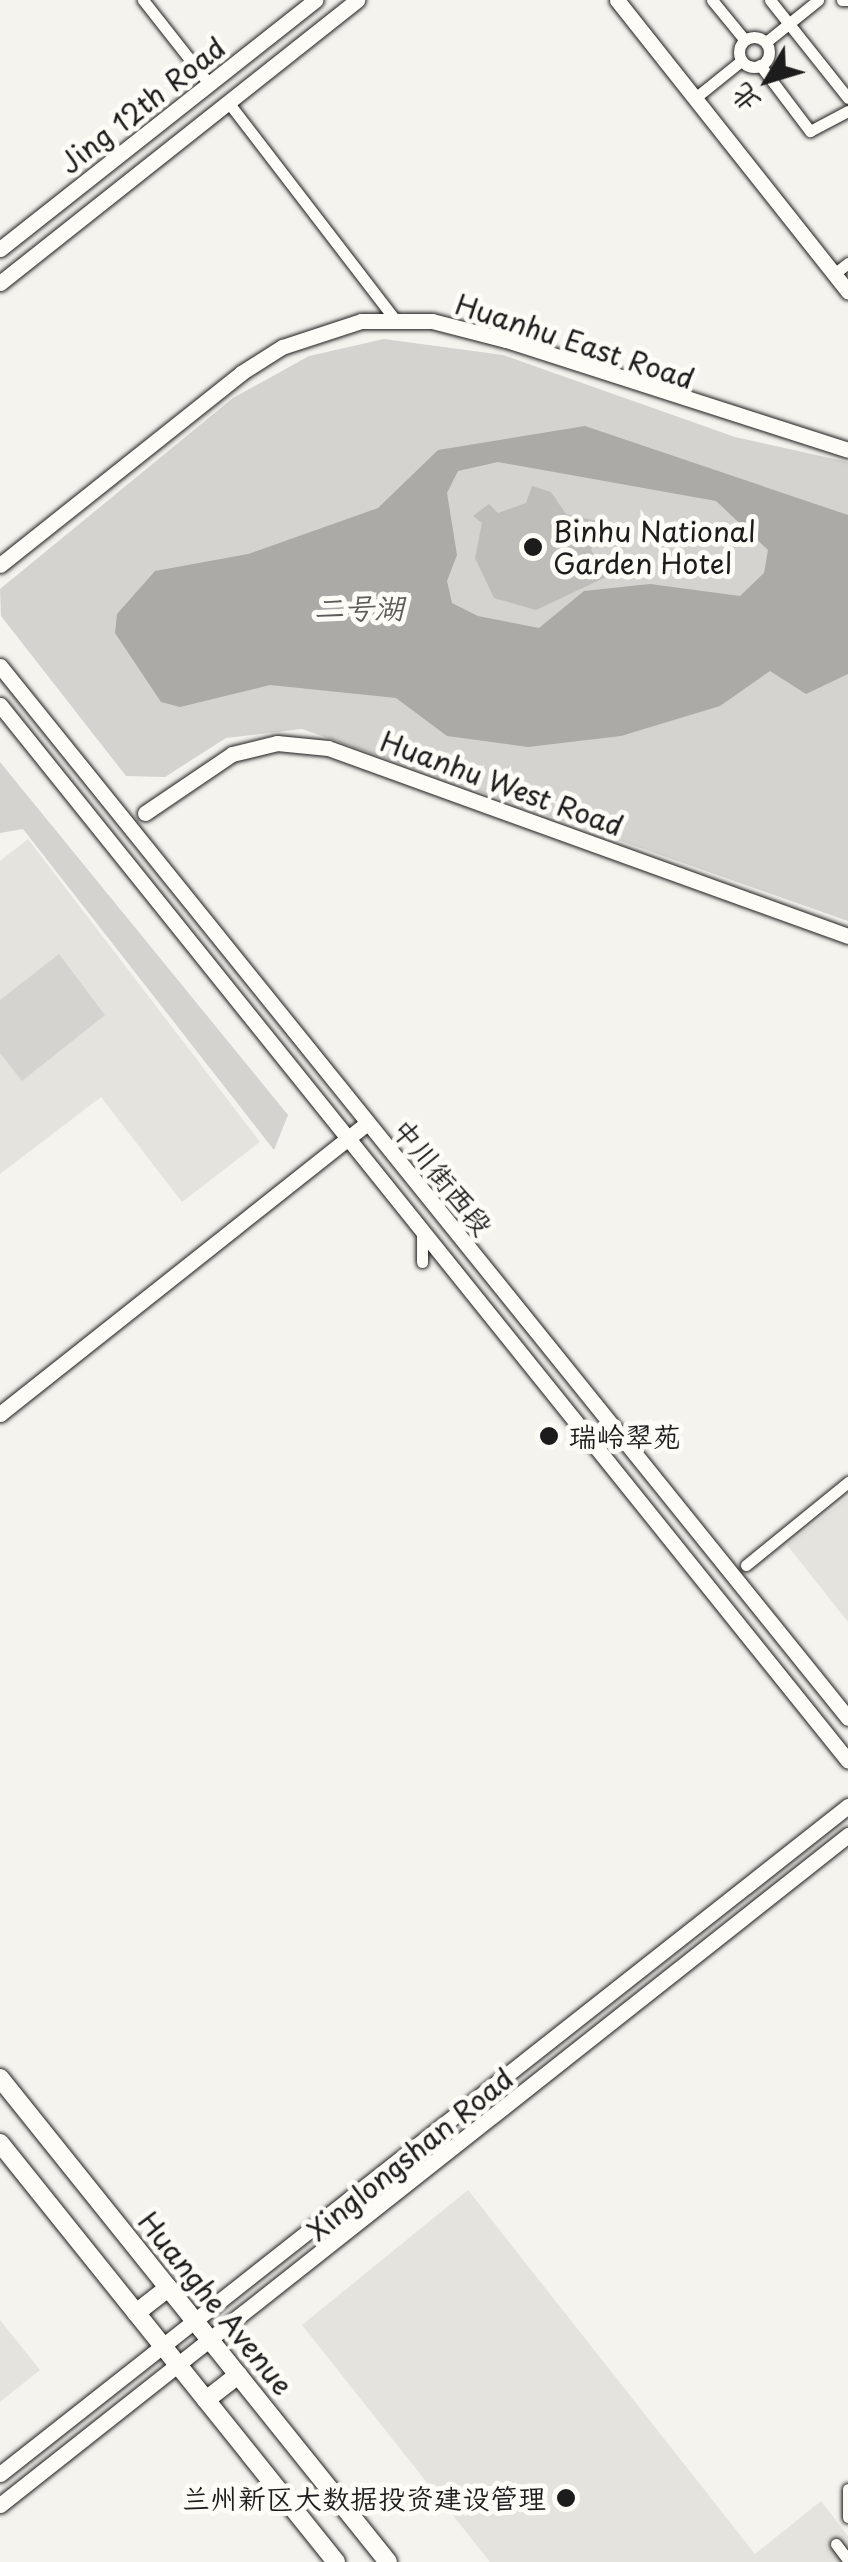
<!DOCTYPE html>
<meta charset="utf-8">
<style>
body{margin:0}
#map{position:relative;width:848px;height:2562px;overflow:hidden;background:#f4f3ee;font-family:"Playpen Sans","LXGW WenKai TC",sans-serif}
div>[style]{position:absolute}
.built>*{inset:0;background:#e4e3de}
.green>*{inset:0;background:#d4d3cf}
.water>*{inset:0;background:#abaaa6}
.building>*{inset:0;background:#bebdba}
.roads{filter:drop-shadow(0 0 2px #1c1c1c) drop-shadow(0 0 2px #1c1c1c)}
.street>*{height:11px;margin:-5.5px;padding:0 5.5px;transform-origin:5.5px;border-radius:5.5px;background:#fdfcf7}
.street>.ring{margin:-5.5px;padding:0;box-sizing:content-box;background:none;border:11px solid #fdfcf7;border-radius:50%}
.secondary>*{height:15px;margin:-7.5px;padding:0 7.5px;transform-origin:7.5px;border-radius:7.5px;background:#fdfcf7}
.primary>*{height:18px;margin:-9px;padding:0 9px;transform-origin:9px;border-radius:9px;background:#fdfcf7}
.dots>*{width:28px;height:28px;translate:-50% -50%;box-sizing:border-box;border:5px solid #fdfcf7;border-radius:50%}
span{translate:-50% -50%;white-space:nowrap;text-align:center;line-height:1.15;-webkit-text-stroke:10px #fdfcf7;paint-order:stroke}
.street-label{font-size:28px;color:#1c1c1c}
.poi-label{font-size:28px;color:#1c1c1c}
.left{translate:0 -50%;text-align:left}
.right{translate:-100% -50%;text-align:right}
.water-label{font-size:30px;color:#5c5c5a;font-style:italic}
.north{position:absolute;left:718px;top:30px;width:100px;height:100px;-webkit-text-stroke:8px #fdfcf7;paint-order:stroke;rotate:232deg;font-size:28px;font-weight:700;line-height:40px;text-align:center;color:#1c1c1c}
.north::after{content:'';display:block;margin:auto;width:35px;height:45px;background:#1c1c1c;clip-path:polygon(50% 0,100% 100%,50% 72%,0 100%)}
</style>
<div id="map">
<div class="built">
<i style="clip-path:polygon(28px 839px,260px 1142px,182px 1202px,101px 1097px,0 1174px,0 861px)"></i>
<i style="clip-path:polygon(848px 1497px,848px 1622px,787px 1545px)"></i>
<i style="clip-path:polygon(468px 2190px,755px 2554px,821px 2501px,848px 2536px,848px 2562px,490px 2562px,302px 2325px)"></i>
<i style="clip-path:polygon(0 2320px,40px 2370px,0 2402px)"></i>
</div>
<div class="green">
<i style="clip-path:polygon(384px 339px,503px 355px,735px 437px,848px 462px,848px 921px,302px 729px,226px 738px,165px 777px,126px 776px,1px 616px,0 589px,233px 398px,309px 356px)"></i>
<i style="clip-path:polygon(0 762px,288px 1115px,274px 1150px,23px 829px,0 833px)"></i>
<i style="clip-path:polygon(59px 954px,105px 1015px,22px 1081px,0 1053px,0 1000px)"></i>
</div>
<div class="water">
<i style="clip-path:polygon(evenodd,585px 426px,848px 515px,848px 674px,806px 694px,770px 671px,720px 706px,621px 736px,528px 747px,447px 736px,396px 698px,270px 685px,180px 707px,161px 702px,115px 633px,117px 614px,155px 571px,248px 554px,378px 508px,438px 450px,585px 426px,498px 462px,716px 501px,768px 550px,764px 573px,740px 596px,650px 584px,584px 591px,539px 628px,478px 616px,452px 603px,447px 581px,457px 555px,447px 493px,458px 471px,498px 462px)"></i>
</div>
<div class="building">
<i style="clip-path:polygon(532px 486px,551px 492px,566px 514px,602px 522px,591px 550px,606px 577px,536px 610px,494px 598px,475px 558px,482px 523px,473px 516px,489px 504px,498px 513px,526px 503px)"></i>
</div>
<div class="roads">
<div class="street">
<i style="left:143px;top:0;width:107px;rotate:51.8deg"></i>
<i style="left:712px;top:0;width:50px;rotate:50.6deg"></i>
<i style="left:770px;top:0;width:125px;rotate:51.5deg"></i>
<i style="left:842px;top:0;width:6px"></i>
<i class="ring" style="left:739px;top:37px;width:19px;height:19px"></i>
<i style="left:766px;top:42px;width:67px;rotate:-38.9deg"></i>
<i style="left:760px;top:65px;width:83px;rotate:52.9deg"></i>
<i style="left:810px;top:131px;width:43px;rotate:-27.8deg"></i>
<i style="left:695px;top:98px;width:59px;rotate:-38.8deg"></i>
<i style="left:228px;top:102px;width:275px;rotate:52.5deg"></i>
<i style="left:834px;top:274px;width:18px;rotate:-38deg"></i>
<i style="left:422px;top:1262px;width:31px;rotate:-90deg"></i>
<i style="left:746px;top:1565px;width:132px;rotate:-39.1deg"></i>
<i style="left:848px;top:2489px;width:28px;rotate:90deg"></i>
<i style="left:836px;top:2544px;width:20px;rotate:53deg"></i>
</div>
<div class="secondary">
<i style="left:617px;top:0;width:372px;rotate:51.6deg"></i>
<i style="left:0;top:249px;width:402px;rotate:-38.3deg"></i>
<i style="left:0;top:283px;width:456px;rotate:-38.4deg"></i>
<i style="left:0;top:565px;width:308px;rotate:-38.5deg"></i>
<i style="left:241px;top:373px;width:49px;rotate:-32.4deg"></i>
<i style="left:282px;top:347px;width:83px;rotate:-18.2deg"></i>
<i style="left:361px;top:321px;width:71px"></i>
<i style="left:432px;top:321px;width:76px;rotate:14.4deg"></i>
<i style="left:506px;top:340px;width:359px;rotate:17.8deg"></i>
<i style="left:0;top:666px;width:1351px;rotate:51.13deg"></i>
<i style="left:0;top:705px;width:1354px;rotate:51.23deg"></i>
<i style="left:145px;top:813px;width:105px;rotate:-34.1deg"></i>
<i style="left:232px;top:754px;width:46px;rotate:-13.7deg"></i>
<i style="left:277px;top:743px;width:51px;rotate:5.6deg"></i>
<i style="left:328px;top:748px;width:553px;rotate:19.88deg"></i>
<i style="left:0;top:1414px;width:468px;rotate:-38.4deg"></i>
<i style="left:0;top:2474px;width:1080px;rotate:-38.23deg"></i>
<i style="left:0;top:2505px;width:1081px;rotate:-38.31deg"></i>
</div>
<div class="primary">
<i style="left:0;top:2078px;width:620px;rotate:51.28deg"></i>
<i style="left:0;top:2143px;width:537px;rotate:51.27deg"></i>
<i style="left:136px;top:2313px;width:41px;rotate:-38deg"></i>
<i style="left:206px;top:2400px;width:41px;rotate:-38deg"></i>
</div>
</div>
<div class="dots">
<i style="left:533px;top:547px;background:#1c1c1c"></i>
<i style="left:549px;top:1436px;background:#1c1c1c"></i>
<i style="left:566px;top:2498px;background:#1c1c1c"></i>
</div>
<div class="street-label">
<span style="left:142px;top:105px;rotate:-38deg">Jing 12th Road</span>
<span style="left:575px;top:341px;rotate:18deg">Huanhu East Road</span>
<span style="left:502px;top:783px;rotate:20deg">Huanhu West Road</span>
<span style="left:443px;top:1177px;rotate:51deg">中川街西段</span>
<span style="left:410px;top:2154px;rotate:-39deg">Xinglongshan Road</span>
<span style="left:216px;top:2303px;rotate:51deg">Huanghe Avenue</span>
</div>
<div class="poi-label">
<span class="left" style="left:553px;top:547px">Binhu National<br>Garden Hotel</span>
<span class="left" style="left:569px;top:1436px">瑞岭翠苑</span>
<span class="right" style="left:546px;top:2498px">兰州新区大数据投资建设管理</span>
</div>
<div class="water-label">
<span style="left:359px;top:607px">二号湖</span>
</div>
<div class="north">北</div>
</div>
